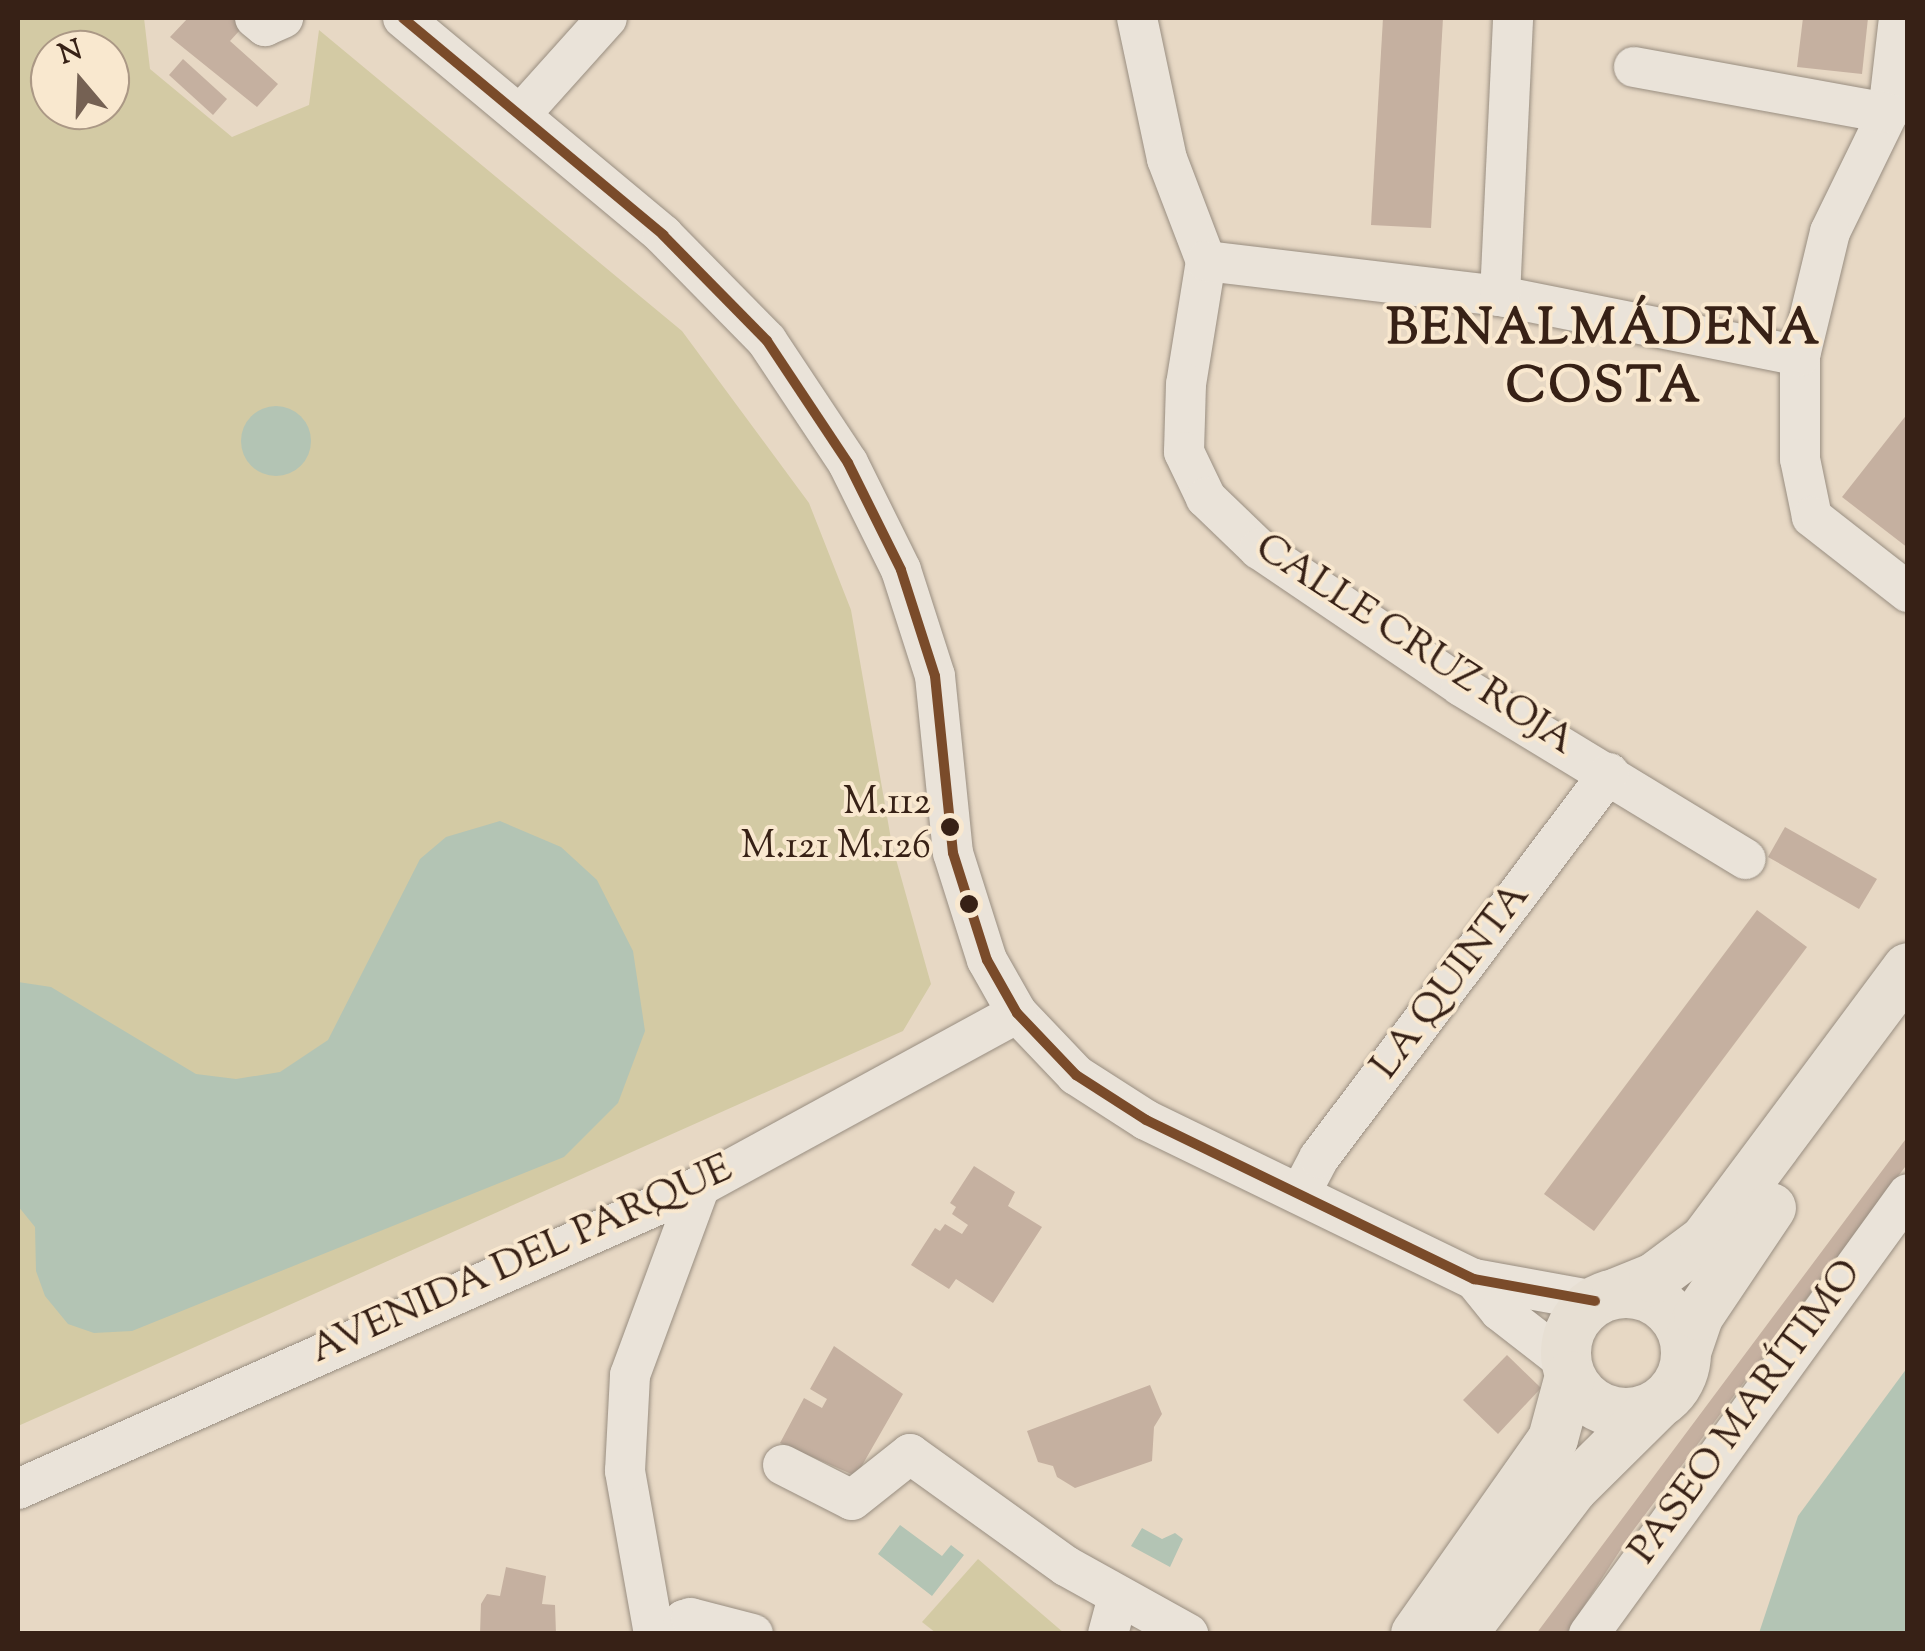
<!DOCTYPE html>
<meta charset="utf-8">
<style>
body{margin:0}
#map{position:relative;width:1925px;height:1651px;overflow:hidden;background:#e7d8c4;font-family:"Sorts Mill Goudy",serif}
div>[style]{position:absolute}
.green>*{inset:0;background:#d3caa4}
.water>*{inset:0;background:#b3c4b4}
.round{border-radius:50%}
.building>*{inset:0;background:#c5b0a0}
.roads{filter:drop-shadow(0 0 2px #998e81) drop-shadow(0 0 2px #998e81)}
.minor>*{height:40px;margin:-20px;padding:0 20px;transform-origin:20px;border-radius:20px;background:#eae3d9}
.major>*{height:50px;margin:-25px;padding:0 25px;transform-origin:25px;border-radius:25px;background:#e7dfd3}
.major>.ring{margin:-25px;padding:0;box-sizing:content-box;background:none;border:50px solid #e7dfd3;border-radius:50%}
.bus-1>*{height:10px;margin:-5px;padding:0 5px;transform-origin:5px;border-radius:5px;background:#7a4b2a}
.dots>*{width:28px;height:28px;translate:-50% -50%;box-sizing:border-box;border:5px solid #f9e8cf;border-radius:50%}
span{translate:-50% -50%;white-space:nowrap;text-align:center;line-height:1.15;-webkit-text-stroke:8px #f9e8cf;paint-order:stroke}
.bus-label{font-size:38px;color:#372116}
.right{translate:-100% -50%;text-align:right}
.street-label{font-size:40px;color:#372116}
.district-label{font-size:50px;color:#372116;font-weight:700;letter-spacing:2.5px}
.frame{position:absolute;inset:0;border:20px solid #372116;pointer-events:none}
.north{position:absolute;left:30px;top:30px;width:100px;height:100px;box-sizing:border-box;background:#f9e8cf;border:2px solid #ab9885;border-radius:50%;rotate:341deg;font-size:28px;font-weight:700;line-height:40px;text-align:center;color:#372116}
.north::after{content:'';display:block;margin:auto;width:35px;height:45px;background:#756153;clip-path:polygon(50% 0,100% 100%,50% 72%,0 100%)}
</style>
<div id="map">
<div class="green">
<i style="clip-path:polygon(evenodd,18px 18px,144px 18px,150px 69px,232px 137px,309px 105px,319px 30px,682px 331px,809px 503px,851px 610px,892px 845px,931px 984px,903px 1031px,18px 1426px,18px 18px,50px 50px,110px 50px,110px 110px,50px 110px,50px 50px)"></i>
<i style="clip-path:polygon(978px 1559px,1064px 1633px,936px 1633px,922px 1622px)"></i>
</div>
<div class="water">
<i class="round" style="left:241px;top:406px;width:70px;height:70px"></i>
<i style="clip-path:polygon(500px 821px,561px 847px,597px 880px,633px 951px,645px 1031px,618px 1103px,564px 1157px,132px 1331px,94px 1333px,68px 1324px,45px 1296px,36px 1271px,35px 1227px,18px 1206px,18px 982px,51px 987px,196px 1074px,236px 1079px,280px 1072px,328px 1040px,420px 859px,446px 837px)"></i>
<i style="clip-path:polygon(1907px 1368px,1907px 1633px,1759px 1633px,1798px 1516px)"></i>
<i style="clip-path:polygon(900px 1525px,942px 1556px,951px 1545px,964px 1555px,932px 1596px,878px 1554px)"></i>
<i style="clip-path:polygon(1142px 1528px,1162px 1539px,1175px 1533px,1183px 1539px,1170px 1567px,1131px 1546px)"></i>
</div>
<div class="building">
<i style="clip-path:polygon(188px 18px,251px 18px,230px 41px,278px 84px,257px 107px,170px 37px)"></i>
<i style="clip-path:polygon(1383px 18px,1443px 18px,1431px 228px,1371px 225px)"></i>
<i style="clip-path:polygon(1803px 18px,1868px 18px,1862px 74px,1797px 67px)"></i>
<i style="clip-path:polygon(183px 59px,227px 99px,213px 115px,169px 75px)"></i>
<i style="clip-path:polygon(1908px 413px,1908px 548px,1842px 497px)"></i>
<i style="clip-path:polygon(1785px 827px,1877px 879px,1859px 909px,1768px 857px)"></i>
<i style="clip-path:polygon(1757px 910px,1807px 947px,1594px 1231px,1544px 1194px)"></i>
<i style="clip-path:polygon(1908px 1136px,1908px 1163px,1632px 1532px,1566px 1634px,1536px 1634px)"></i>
<i style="clip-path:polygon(974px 1166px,1015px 1192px,1008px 1206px,1042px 1227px,993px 1303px,956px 1279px,949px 1289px,911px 1265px,935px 1228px,940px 1231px,945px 1224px,962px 1234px,968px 1225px,952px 1214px,956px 1207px,950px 1203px)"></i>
<i style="clip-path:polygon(834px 1346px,903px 1394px,856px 1476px,780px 1443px,804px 1398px,822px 1408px,827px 1399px,810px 1389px)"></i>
<i style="clip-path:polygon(1507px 1355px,1541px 1388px,1498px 1434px,1463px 1400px)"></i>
<i style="clip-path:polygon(1150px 1385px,1162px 1414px,1154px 1427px,1152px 1461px,1075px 1488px,1057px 1477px,1053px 1466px,1038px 1462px,1027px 1431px)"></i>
<i style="clip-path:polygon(506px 1567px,546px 1576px,542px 1604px,555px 1605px,556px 1634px,480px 1634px,481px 1604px,487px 1594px,500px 1596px)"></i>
</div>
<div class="roads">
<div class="minor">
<i style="left:255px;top:18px;width:13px;rotate:39deg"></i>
<i style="left:265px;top:26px;width:20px;rotate:-24deg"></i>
<i style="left:403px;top:18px;width:339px;rotate:39.8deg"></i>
<i style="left:663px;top:235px;width:148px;rotate:45.5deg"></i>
<i style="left:767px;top:341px;width:146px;rotate:56.4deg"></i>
<i style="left:848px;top:463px;width:119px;rotate:63.6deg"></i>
<i style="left:901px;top:570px;width:111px;rotate:72.2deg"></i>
<i style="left:935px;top:676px;width:178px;rotate:84.2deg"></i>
<i style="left:953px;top:853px;width:112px;rotate:72.4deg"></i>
<i style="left:987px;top:960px;width:61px;rotate:60.5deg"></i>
<i style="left:1017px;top:1013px;width:86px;rotate:46.4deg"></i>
<i style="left:1076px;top:1075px;width:83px;rotate:32.7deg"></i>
<i style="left:1146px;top:1120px;width:365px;rotate:25.9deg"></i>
<i style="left:1474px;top:1279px;width:123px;rotate:10.3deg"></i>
<i style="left:1137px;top:18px;width:144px;rotate:78deg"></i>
<i style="left:1167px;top:159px;width:109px;rotate:69.1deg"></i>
<i style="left:1206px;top:261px;width:125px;rotate:99.2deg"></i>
<i style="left:1186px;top:384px;width:68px;rotate:91.7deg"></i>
<i style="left:1184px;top:452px;width:51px;rotate:64.4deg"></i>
<i style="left:1206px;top:498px;width:74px;rotate:43.9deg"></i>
<i style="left:1259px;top:549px;width:244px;rotate:34.1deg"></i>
<i style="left:1461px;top:686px;width:333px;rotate:31.3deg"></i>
<i style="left:1899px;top:18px;width:96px;rotate:96.6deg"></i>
<i style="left:1888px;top:113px;width:132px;rotate:116deg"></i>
<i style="left:1830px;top:232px;width:128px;rotate:103.6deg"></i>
<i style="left:1800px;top:356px;width:103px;rotate:90deg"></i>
<i style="left:1800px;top:459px;width:59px;rotate:78.3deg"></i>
<i style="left:1812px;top:517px;width:122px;rotate:38deg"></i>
<i style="left:1634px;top:67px;width:258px;rotate:10.3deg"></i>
<i style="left:520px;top:115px;width:130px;rotate:-48.1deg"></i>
<i style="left:1206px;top:261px;width:296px;rotate:6.8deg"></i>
<i style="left:1500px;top:296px;width:306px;rotate:11.3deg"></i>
<i style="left:1500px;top:296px;width:278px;rotate:-87.3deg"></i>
<i style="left:1300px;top:1194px;width:41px;rotate:-62.2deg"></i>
<i style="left:1319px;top:1158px;width:482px;rotate:-53deg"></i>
<i style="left:1474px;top:1279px;width:41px;rotate:50.9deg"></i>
<i style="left:1500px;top:1311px;width:85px;rotate:37.8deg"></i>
<i style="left:783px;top:1465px;width:77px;rotate:26.9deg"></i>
<i style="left:852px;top:1500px;width:74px;rotate:-38.4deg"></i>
<i style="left:910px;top:1454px;width:192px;rotate:35.7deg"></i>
<i style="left:1066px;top:1566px;width:140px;rotate:29.1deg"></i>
<i style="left:18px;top:1489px;width:746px;rotate:-23.95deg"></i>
<i style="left:700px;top:1186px;width:361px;rotate:-28.6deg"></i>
<i style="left:654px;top:1634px;width:166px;rotate:-100.1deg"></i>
<i style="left:625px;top:1471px;width:96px;rotate:-87deg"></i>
<i style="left:630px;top:1375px;width:202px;rotate:-69.7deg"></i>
<i style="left:683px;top:1634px;width:14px;rotate:-86deg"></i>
<i style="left:684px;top:1620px;width:7px;rotate:-16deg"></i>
<i style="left:691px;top:1618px;width:64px;rotate:14.5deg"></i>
<i style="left:1108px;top:1634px;width:39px;rotate:-75deg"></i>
<i style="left:1589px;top:1634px;width:543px;rotate:-54.06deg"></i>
</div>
<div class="major">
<i class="ring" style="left:1566px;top:1293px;width:70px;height:70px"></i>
<i style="left:1617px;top:1293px;width:40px;rotate:-22deg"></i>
<i style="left:1654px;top:1278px;width:64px;rotate:-36.7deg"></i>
<i style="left:1705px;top:1240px;width:339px;rotate:-53.3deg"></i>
<i style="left:1687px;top:1349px;width:36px;rotate:-71deg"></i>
<i style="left:1699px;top:1315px;width:129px;rotate:-56.1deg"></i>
<i style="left:1416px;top:1634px;width:238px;rotate:-54.9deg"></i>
<i style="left:1553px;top:1439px;width:65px;rotate:-74.9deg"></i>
<i style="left:1462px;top:1634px;width:182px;rotate:-52.8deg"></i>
<i style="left:1572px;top:1489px;width:118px;rotate:-44.7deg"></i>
</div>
</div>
<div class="bus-1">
<i style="left:403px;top:18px;width:339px;rotate:39.8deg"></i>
<i style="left:663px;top:235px;width:148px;rotate:45.5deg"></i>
<i style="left:767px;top:341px;width:146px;rotate:56.4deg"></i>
<i style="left:848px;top:463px;width:119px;rotate:63.6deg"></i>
<i style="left:901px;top:570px;width:111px;rotate:72.2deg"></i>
<i style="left:935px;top:676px;width:178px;rotate:84.2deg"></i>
<i style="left:953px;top:853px;width:112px;rotate:72.4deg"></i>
<i style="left:987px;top:960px;width:61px;rotate:60.5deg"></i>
<i style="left:1017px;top:1013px;width:86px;rotate:46.4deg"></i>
<i style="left:1076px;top:1075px;width:83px;rotate:32.7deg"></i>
<i style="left:1146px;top:1120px;width:365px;rotate:25.9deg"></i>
<i style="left:1474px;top:1279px;width:123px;rotate:10.3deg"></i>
</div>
<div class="dots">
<i style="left:950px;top:827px;background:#372116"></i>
<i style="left:969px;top:904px;background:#372116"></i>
</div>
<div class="bus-label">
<span class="right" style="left:931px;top:827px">M.112<br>M.121 M.126</span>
</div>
<div class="street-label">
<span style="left:1414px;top:646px;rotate:33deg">CALLE CRUZ ROJA</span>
<span style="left:1452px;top:982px;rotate:-53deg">LA QUINTA</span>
<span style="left:522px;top:1261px;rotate:-24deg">AVENIDA DEL PARQUE</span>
<span style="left:1747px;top:1413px;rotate:-54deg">PASEO MARÍTIMO</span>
</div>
<div class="district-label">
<span style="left:1604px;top:360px">BENALMÁDENA<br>COSTA</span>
</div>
<div class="frame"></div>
<div class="north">N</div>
</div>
